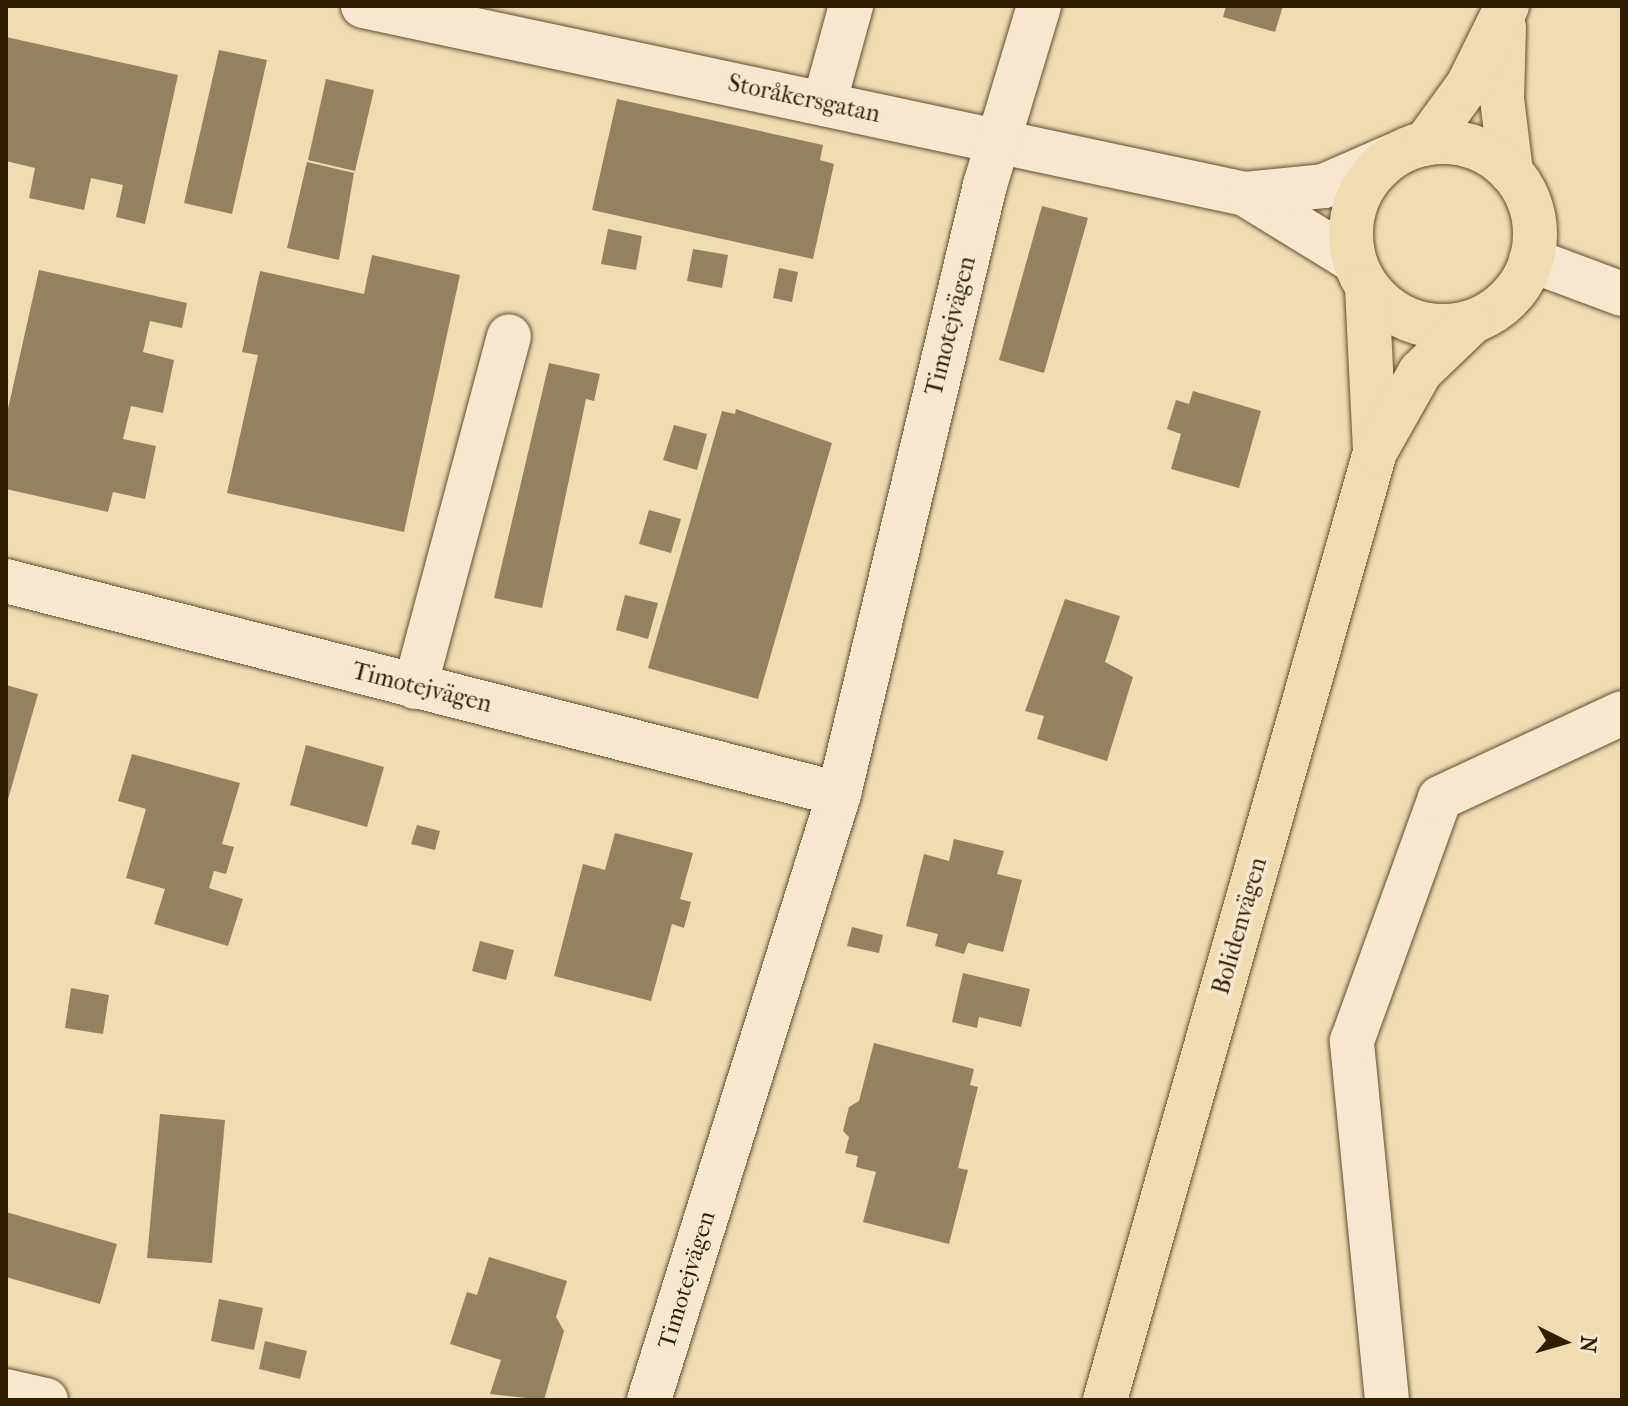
<!DOCTYPE html>
<meta charset="utf-8">
<style>
body{margin:0}
#map{position:relative;width:1628px;height:1406px;overflow:hidden;background:#f0dbb3;font-family:"IM FELL French Canon",serif}
div>[style]{position:absolute}
.building>*{inset:0;background:#95815f}
.roads{filter:drop-shadow(0 0 2px #624e2f) drop-shadow(0 0 2px #624e2f)}
.minor>*{height:44px;margin:-22px;padding:0 22px;transform-origin:22px;border-radius:22px;background:#f5e8ce}
.major>*{height:44px;margin:-22px;padding:0 22px;transform-origin:22px;border-radius:22px;background:#f0dbb3}
.major>.ring{margin:-22px;padding:0;box-sizing:content-box;background:none;border:44px solid #f0dbb3;border-radius:50%}
span{translate:-50% -50%;white-space:nowrap;text-align:center;line-height:1.15;-webkit-text-stroke:7px #f5e8ce;paint-order:stroke}
.street-label{font-size:24px;color:#321f03}
.frame{position:absolute;inset:0;border:8px solid #321f03;pointer-events:none}
.north{position:absolute;left:1524px;top:1302px;width:80px;height:80px;-webkit-text-stroke:6px #f5e8ce;paint-order:stroke;rotate:95deg;font-size:22px;font-weight:700;line-height:32px;text-align:center;color:#321f03}
.north::after{content:'';display:block;margin:auto;width:28px;height:36px;background:#321f03;clip-path:polygon(50% 0,100% 100%,50% 72%,0 100%)}
</style>
<div id="map">
<div class="building">
<i style="clip-path:polygon(1226px 6px,1283px 6px,1275px 32px,1223px 17px)"></i>
<i style="clip-path:polygon(6px 37px,178px 75px,145px 224px,116px 217px,123px 185px,91px 178px,84px 210px,29px 198px,35px 168px,6px 161px)"></i>
<i style="clip-path:polygon(219px 50px,267px 60px,232px 214px,184px 203px)"></i>
<i style="clip-path:polygon(326px 79px,374px 90px,355px 171px,308px 160px)"></i>
<i style="clip-path:polygon(617px 99px,823px 145px,820px 160px,834px 164px,813px 259px,592px 210px)"></i>
<i style="clip-path:polygon(307px 162px,354px 173px,339px 260px,287px 248px)"></i>
<i style="clip-path:polygon(1042px 206px,1088px 218px,1044px 373px,999px 360px)"></i>
<i style="clip-path:polygon(608px 229px,642px 236px,636px 270px,601px 264px)"></i>
<i style="clip-path:polygon(693px 249px,728px 255px,722px 288px,687px 281px)"></i>
<i style="clip-path:polygon(372px 255px,460px 275px,404px 532px,227px 493px,258px 355px,242px 352px,260px 271px,364px 294px)"></i>
<i style="clip-path:polygon(779px 268px,798px 272px,792px 302px,773px 298px)"></i>
<i style="clip-path:polygon(39px 270px,187px 303px,182px 328px,150px 321px,143px 352px,174px 360px,163px 413px,131px 406px,123px 439px,156px 446px,145px 499px,113px 492px,108px 512px,6px 489px,6px 418px)"></i>
<i style="clip-path:polygon(549px 363px,600px 374px,594px 401px,586px 399px,542px 608px,494px 598px)"></i>
<i style="clip-path:polygon(1193px 391px,1261px 411px,1239px 488px,1171px 469px,1181px 434px,1167px 429px,1176px 400px,1189px 404px)"></i>
<i style="clip-path:polygon(736px 409px,832px 443px,758px 699px,648px 668px,722px 411px,735px 414px)"></i>
<i style="clip-path:polygon(674px 425px,707px 434px,697px 470px,663px 460px)"></i>
<i style="clip-path:polygon(649px 510px,681px 519px,671px 553px,639px 544px)"></i>
<i style="clip-path:polygon(625px 595px,658px 603px,648px 639px,616px 630px)"></i>
<i style="clip-path:polygon(1065px 599px,1120px 616px,1105px 662px,1133px 677px,1107px 761px,1037px 739px,1044px 716px,1025px 711px)"></i>
<i style="clip-path:polygon(6px 685px,38px 694px,7px 803px,6px 803px)"></i>
<i style="clip-path:polygon(306px 745px,384px 767px,367px 827px,290px 805px)"></i>
<i style="clip-path:polygon(132px 754px,240px 783px,222px 844px,234px 847px,226px 874px,214px 871px,209px 888px,243px 899px,228px 946px,154px 924px,165px 889px,126px 878px,146px 809px,118px 801px)"></i>
<i style="clip-path:polygon(417px 825px,440px 831px,435px 850px,411px 844px)"></i>
<i style="clip-path:polygon(615px 833px,693px 853px,680px 899px,691px 902px,684px 928px,672px 924px,651px 1001px,554px 976px,583px 864px,605px 870px)"></i>
<i style="clip-path:polygon(954px 839px,1004px 851px,997px 874px,1022px 880px,1003px 952px,968px 943px,964px 954px,935px 946px,938px 934px,906px 926px,924px 854px,949px 861px)"></i>
<i style="clip-path:polygon(852px 927px,883px 935px,879px 953px,847px 946px)"></i>
<i style="clip-path:polygon(480px 941px,514px 950px,506px 980px,472px 971px)"></i>
<i style="clip-path:polygon(963px 973px,1030px 989px,1021px 1027px,979px 1017px,977px 1028px,952px 1022px)"></i>
<i style="clip-path:polygon(71px 988px,109px 995px,103px 1034px,65px 1028px)"></i>
<i style="clip-path:polygon(874px 1043px,974px 1069px,970px 1085px,978px 1087px,958px 1168px,968px 1170px,949px 1244px,863px 1222px,876px 1172px,856px 1167px,858px 1156px,845px 1153px,849px 1137px,843px 1131px,849px 1107px,859px 1101px)"></i>
<i style="clip-path:polygon(160px 1114px,225px 1120px,212px 1263px,147px 1258px)"></i>
<i style="clip-path:polygon(6px 1212px,117px 1244px,100px 1304px,6px 1277px)"></i>
<i style="clip-path:polygon(489px 1257px,567px 1281px,556px 1317px,564px 1331px,544px 1400px,490px 1394px,501px 1360px,450px 1344px,467px 1292px,477px 1295px)"></i>
<i style="clip-path:polygon(219px 1299px,263px 1308px,254px 1350px,211px 1341px)"></i>
<i style="clip-path:polygon(265px 1341px,307px 1351px,300px 1379px,259px 1369px)"></i>
</div>
<div class="roads">
<div class="minor">
<i style="left:363px;top:6px;width:902px;rotate:12.03deg"></i>
<i style="left:1245px;top:194px;width:128px;rotate:31.6deg"></i>
<i style="left:824px;top:104px;width:102px;rotate:-74.6deg"></i>
<i style="left:1245px;top:194px;width:79px;rotate:-5.8deg"></i>
<i style="left:1324px;top:186px;width:77px;rotate:-23.6deg"></i>
<i style="left:1531px;top:260px;width:97px;rotate:20.5deg"></i>
<i style="left:6px;top:581px;width:860px;rotate:14.34deg"></i>
<i style="left:415px;top:687px;width:363px;rotate:-75deg"></i>
<i style="left:6px;top:1391px;width:41px;rotate:12.7deg"></i>
<i style="left:649px;top:1400px;width:635px;rotate:-72.59deg"></i>
<i style="left:839px;top:794px;width:626px;rotate:-76.52deg"></i>
<i style="left:985px;top:185px;width:187px;rotate:-73.2deg"></i>
<i style="left:1387px;top:1400px;width:361px;rotate:-95.6deg"></i>
<i style="left:1352px;top:1041px;width:258px;rotate:-70.1deg"></i>
<i style="left:1440px;top:798px;width:201px;rotate:-25deg"></i>
</div>
<div class="major">
<i style="left:1504px;top:27px;width:72px;rotate:91.6deg"></i>
<i style="left:1502px;top:99px;width:74px;rotate:83deg"></i>
<i class="ring" style="left:1351px;top:142px;width:140px;height:140px"></i>
<i style="left:1425px;top:144px;width:73px;rotate:-53.9deg"></i>
<i style="left:1468px;top:85px;width:88px;rotate:-63.7deg"></i>
<i style="left:1367px;top:287px;width:163px;rotate:87.2deg"></i>
<i style="left:1105px;top:1400px;width:986px;rotate:-74.1deg"></i>
<i style="left:1375px;top:452px;width:92px;rotate:-60.6deg"></i>
<i style="left:1420px;top:372px;width:72px;rotate:-43.9deg"></i>
</div>
</div>
<div class="street-label">
<span style="left:804px;top:99px;rotate:12deg">Storåkersgatan</span>
<span style="left:951px;top:326px;rotate:-76deg">Timotejvägen</span>
<span style="left:422px;top:688px;rotate:14deg">Timotejvägen</span>
<span style="left:1240px;top:926px;rotate:-74deg">Bolidenvägen</span>
<span style="left:687px;top:1280px;rotate:-73deg">Timotejvägen</span>
</div>
<div class="frame"></div>
<div class="north">N</div>
</div>
